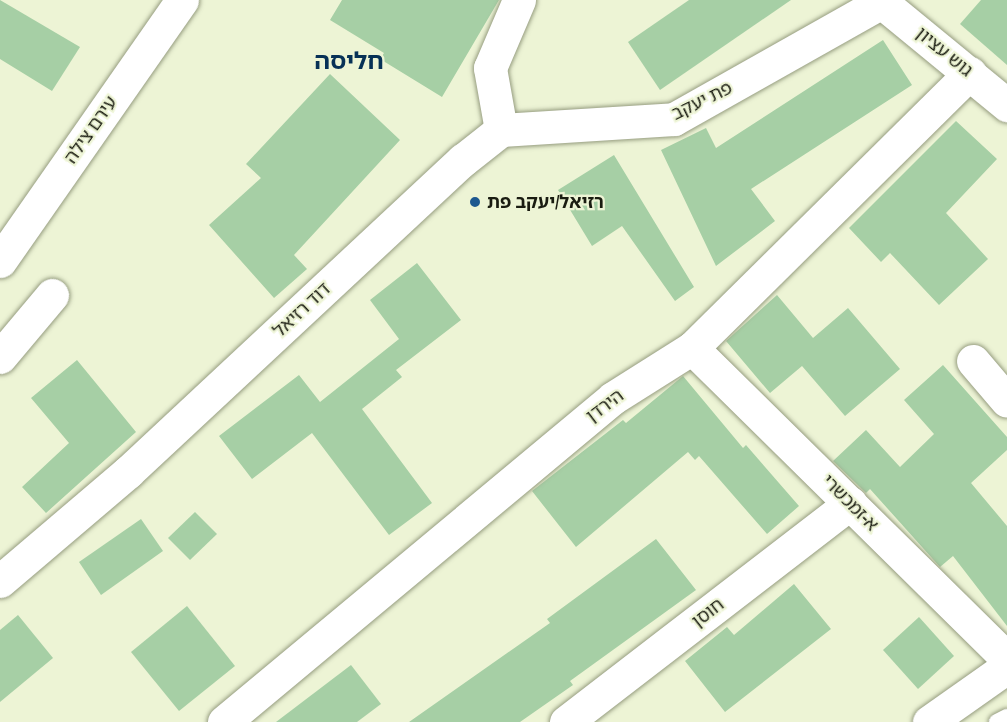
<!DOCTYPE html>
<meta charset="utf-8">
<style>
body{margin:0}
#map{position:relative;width:1007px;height:722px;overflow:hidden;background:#edf4d5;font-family:"Archivo Narrow","Noto Sans Hebrew",sans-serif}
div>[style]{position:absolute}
.building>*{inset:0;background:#a6cfa5}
.roads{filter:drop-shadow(0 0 2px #969d80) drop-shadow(0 0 2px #969d80)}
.lane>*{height:16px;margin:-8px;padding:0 8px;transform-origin:8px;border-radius:8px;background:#fff}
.street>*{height:33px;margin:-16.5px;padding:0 16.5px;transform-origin:16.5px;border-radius:16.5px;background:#fff}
.secondary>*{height:33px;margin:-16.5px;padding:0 16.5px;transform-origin:16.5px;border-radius:16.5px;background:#fff}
.dots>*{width:16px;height:16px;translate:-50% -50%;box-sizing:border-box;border:3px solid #edf4d5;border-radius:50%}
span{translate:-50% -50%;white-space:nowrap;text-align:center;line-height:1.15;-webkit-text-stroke:4.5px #edf4d5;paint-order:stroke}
.street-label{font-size:18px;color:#1a1c11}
.poi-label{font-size:18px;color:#1a1c11;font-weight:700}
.left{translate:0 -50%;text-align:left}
.district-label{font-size:24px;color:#073156;font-weight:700}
</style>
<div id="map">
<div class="building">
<i style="clip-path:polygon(0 0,80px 47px,52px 91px,0 59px)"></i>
<i style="clip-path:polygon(342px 0,499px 0,442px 97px,380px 59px,384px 53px,330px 20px)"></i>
<i style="clip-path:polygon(689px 0,791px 0,660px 90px,628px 42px)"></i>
<i style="clip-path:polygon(981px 0,1007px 0,1007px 65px,960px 24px)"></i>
<i style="clip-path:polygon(883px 40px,912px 85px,751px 189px,775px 221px,716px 266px,661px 150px,706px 128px,716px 148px)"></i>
<i style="clip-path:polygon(330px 74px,400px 140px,294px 255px,307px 269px,274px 298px,209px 225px,261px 178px,246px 164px)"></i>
<i style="clip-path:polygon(956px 121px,997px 159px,946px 213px,988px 259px,939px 305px,890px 253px,881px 262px,849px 228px)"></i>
<i style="clip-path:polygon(614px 155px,694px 287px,675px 301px,622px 226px,592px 246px,558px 190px)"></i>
<i style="clip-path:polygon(417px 263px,461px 320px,396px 370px,402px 377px,362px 409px,432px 503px,389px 535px,312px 433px,252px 479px,219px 436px,299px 375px,320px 402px,399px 339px,370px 300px)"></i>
<i style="clip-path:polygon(777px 295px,813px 338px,848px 308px,900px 369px,845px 416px,802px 366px,770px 393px,726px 341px)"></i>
<i style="clip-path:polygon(77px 360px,136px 432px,46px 513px,22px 487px,69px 443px,31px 398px)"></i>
<i style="clip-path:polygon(943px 365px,1007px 437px,1007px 450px,971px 483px,1007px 526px,1007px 626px,953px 556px,940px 567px,870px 489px,866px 493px,833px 461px,866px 430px,900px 467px,934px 434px,904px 400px)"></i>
<i style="clip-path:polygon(683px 376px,743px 448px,746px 445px,799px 506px,767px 534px,699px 456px,695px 460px,688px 452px,576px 547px,532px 491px,623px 420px,626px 423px)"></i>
<i style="clip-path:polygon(195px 512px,217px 534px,190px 560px,168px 538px)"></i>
<i style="clip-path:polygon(141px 519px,163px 551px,101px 595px,79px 562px)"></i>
<i style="clip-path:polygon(656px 539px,696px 590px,570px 681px,573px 685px,520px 722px,409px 722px,550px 623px,547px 619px)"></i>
<i style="clip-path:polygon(794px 584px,831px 629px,725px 712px,685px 661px,727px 627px,734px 635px)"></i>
<i style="clip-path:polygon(187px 606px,235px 666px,179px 711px,131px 652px)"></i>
<i style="clip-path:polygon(18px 615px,53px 658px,0 702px,0 630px)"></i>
<i style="clip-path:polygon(919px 617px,954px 656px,918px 689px,883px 650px)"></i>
<i style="clip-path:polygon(351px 665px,381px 704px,357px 722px,276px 722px)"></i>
</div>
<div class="roads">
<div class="lane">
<i style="left:997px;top:722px;width:11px;rotate:-27deg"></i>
</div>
<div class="street">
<i style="left:879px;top:0;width:166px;rotate:39.4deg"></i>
<i style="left:501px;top:130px;width:173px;rotate:-3.6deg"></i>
<i style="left:674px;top:119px;width:239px;rotate:-29.4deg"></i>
<i style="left:501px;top:130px;width:63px;rotate:-100.1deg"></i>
<i style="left:490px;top:68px;width:74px;rotate:-66.9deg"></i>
<i style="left:0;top:261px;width:318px;rotate:-55.1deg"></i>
<i style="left:692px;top:348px;width:443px;rotate:44.6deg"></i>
<i style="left:0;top:357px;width:81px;rotate:-50deg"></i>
<i style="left:973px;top:361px;width:52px;rotate:49.6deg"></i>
<i style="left:0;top:581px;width:168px;rotate:-40.4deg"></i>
<i style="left:128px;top:472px;width:458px;rotate:-43deg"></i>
<i style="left:463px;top:160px;width:48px;rotate:-38.3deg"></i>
<i style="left:224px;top:722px;width:506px;rotate:-39.79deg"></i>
<i style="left:613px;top:398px;width:93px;rotate:-32.3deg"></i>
<i style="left:692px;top:348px;width:391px;rotate:-44.7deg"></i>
<i style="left:566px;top:722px;width:359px;rotate:-37.6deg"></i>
</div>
<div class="secondary">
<i style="left:929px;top:722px;width:95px;rotate:-35.2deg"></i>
</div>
</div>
<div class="dots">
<i style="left:475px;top:202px;background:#1d588f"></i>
</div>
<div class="street-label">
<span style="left:944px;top:52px;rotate:39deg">גוש עציון</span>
<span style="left:702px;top:101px;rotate:-26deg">פת יעקב</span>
<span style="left:91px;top:130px;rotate:-55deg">עירם צילה</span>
<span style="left:302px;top:310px;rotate:-43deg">דוד רזיאל</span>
<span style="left:605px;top:406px;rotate:-37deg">הירדן</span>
<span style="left:850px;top:503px;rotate:45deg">א-זמכשרי</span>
<span style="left:708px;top:613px;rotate:-38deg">חוסן</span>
</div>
<div class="poi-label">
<span class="left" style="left:487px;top:202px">רזיאל/יעקב פת</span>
</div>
<div class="district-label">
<span style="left:349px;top:61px">חליסה</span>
</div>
</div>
